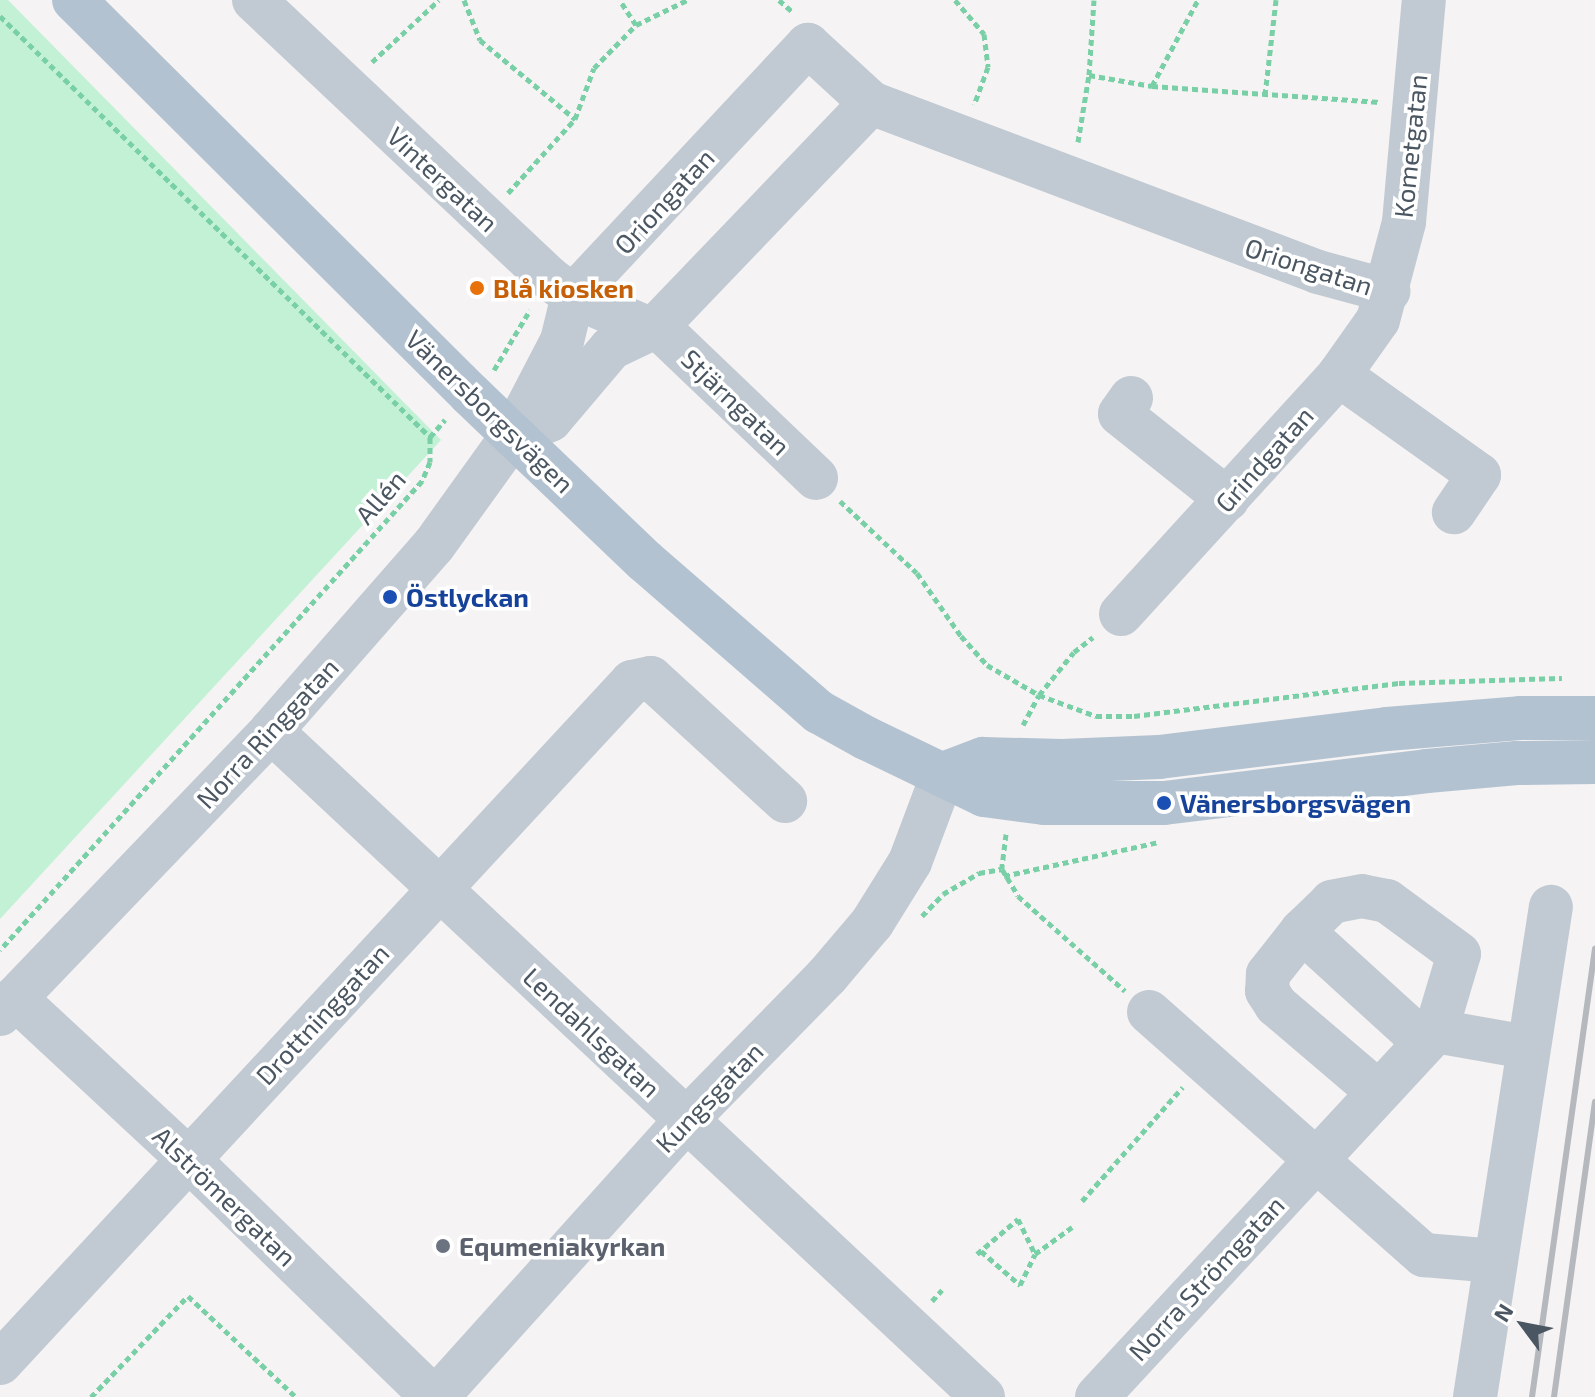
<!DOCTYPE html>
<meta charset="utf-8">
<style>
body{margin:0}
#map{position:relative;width:1595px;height:1397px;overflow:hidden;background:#f5f3f3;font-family:"Exo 2",sans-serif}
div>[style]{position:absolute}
.green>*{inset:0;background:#c3f1d5}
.path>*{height:5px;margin-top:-2.5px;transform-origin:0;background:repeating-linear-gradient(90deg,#7ad0a6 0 6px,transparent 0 10px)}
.minor>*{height:44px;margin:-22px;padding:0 22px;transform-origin:22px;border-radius:22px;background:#c1cad2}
.major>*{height:44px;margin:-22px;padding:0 22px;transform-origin:22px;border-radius:22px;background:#b3c2d1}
.rail>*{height:6px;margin:-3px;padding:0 3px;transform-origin:3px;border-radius:3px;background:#b5b8bd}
.dots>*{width:22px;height:22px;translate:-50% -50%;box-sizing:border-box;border:4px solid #fff;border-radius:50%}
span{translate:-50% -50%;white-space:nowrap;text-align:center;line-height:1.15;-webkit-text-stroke:7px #fff;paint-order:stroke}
.street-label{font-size:26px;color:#4a5661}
.food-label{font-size:26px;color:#c56008;font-weight:700}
.left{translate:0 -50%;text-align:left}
.transit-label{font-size:26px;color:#164399;font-weight:700}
.worship-label{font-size:26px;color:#5b616d;font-weight:700}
.north{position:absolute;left:1483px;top:1285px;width:80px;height:80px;-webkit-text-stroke:6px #fff;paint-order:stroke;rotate:302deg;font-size:22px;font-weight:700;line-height:32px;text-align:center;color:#4a5661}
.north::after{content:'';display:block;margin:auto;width:28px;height:36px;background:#4a5661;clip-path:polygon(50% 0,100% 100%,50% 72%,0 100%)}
</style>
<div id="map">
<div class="green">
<i style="clip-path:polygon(0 0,8px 0,441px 440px,0 919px)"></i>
</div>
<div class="path">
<i style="left:464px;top:0;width:43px;rotate:68.2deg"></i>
<i style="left:480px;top:40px;width:124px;rotate:39.7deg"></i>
<i style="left:779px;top:0;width:18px;rotate:41deg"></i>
<i style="left:955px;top:0;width:45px;rotate:49.5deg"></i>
<i style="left:984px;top:34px;width:33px;rotate:83deg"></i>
<i style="left:988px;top:67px;width:40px;rotate:110.2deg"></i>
<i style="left:0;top:16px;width:602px;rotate:44.39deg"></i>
<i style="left:430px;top:437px;width:25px;rotate:90deg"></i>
<i style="left:430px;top:462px;width:21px;rotate:113deg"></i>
<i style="left:422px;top:481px;width:631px;rotate:131.98deg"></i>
<i style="left:636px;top:25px;width:57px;rotate:-26.1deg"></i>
<i style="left:372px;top:62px;width:91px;rotate:-42.8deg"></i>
<i style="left:1089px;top:75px;width:64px;rotate:9.9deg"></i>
<i style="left:1152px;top:86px;width:228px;rotate:4deg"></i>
<i style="left:1152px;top:86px;width:98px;rotate:-61.9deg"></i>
<i style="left:1265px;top:95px;width:96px;rotate:-83.4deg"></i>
<i style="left:1078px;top:142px;width:68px;rotate:-80.7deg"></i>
<i style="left:1089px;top:75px;width:75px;rotate:-86.2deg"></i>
<i style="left:508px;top:193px;width:100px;rotate:-47.8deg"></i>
<i style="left:575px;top:119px;width:54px;rotate:-69.6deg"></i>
<i style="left:594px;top:68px;width:60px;rotate:-45.7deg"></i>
<i style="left:636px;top:25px;width:30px;rotate:-123deg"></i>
<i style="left:494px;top:370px;width:70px;rotate:-59deg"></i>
<i style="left:430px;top:437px;width:23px;rotate:-49deg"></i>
<i style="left:840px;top:501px;width:105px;rotate:43.1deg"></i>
<i style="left:917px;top:573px;width:77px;rotate:55.1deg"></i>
<i style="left:961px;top:636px;width:39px;rotate:48deg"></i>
<i style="left:987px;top:665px;width:60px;rotate:30deg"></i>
<i style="left:1039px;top:695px;width:61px;rotate:20.2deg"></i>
<i style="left:1096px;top:716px;width:38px"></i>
<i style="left:1134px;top:716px;width:267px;rotate:-7.1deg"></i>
<i style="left:1399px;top:683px;width:163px;rotate:-1.8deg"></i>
<i style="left:1023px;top:725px;width:34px;rotate:-62deg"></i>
<i style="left:1039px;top:695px;width:55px;rotate:-50.9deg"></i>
<i style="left:1074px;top:652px;width:24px;rotate:-38deg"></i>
<i style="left:1006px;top:834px;width:35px;rotate:97deg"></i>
<i style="left:1002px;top:869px;width:31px;rotate:59deg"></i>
<i style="left:1018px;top:896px;width:143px;rotate:41.6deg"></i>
<i style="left:1004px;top:876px;width:159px;rotate:-12.4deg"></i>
<i style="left:922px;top:916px;width:30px;rotate:-46deg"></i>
<i style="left:943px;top:894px;width:42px;rotate:-30.3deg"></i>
<i style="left:979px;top:873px;width:23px;rotate:-10deg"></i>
<i style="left:1082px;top:1201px;width:152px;rotate:-48.5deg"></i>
<i style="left:981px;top:1251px;width:52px;rotate:41.1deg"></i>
<i style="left:1020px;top:1285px;width:34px;rotate:-64deg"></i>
<i style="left:977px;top:1254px;width:54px;rotate:-40.5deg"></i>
<i style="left:1018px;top:1219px;width:39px;rotate:64deg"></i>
<i style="left:1035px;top:1254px;width:46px;rotate:-36.1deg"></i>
<i style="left:932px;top:1301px;width:15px;rotate:-48deg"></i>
<i style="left:91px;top:1397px;width:140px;rotate:-46.2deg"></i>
<i style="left:188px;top:1296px;width:148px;rotate:43.1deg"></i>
</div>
<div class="minor">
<i style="left:254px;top:0;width:405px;rotate:43.3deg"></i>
<i style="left:549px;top:278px;width:30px;rotate:37deg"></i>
<i style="left:573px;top:296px;width:86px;rotate:23.3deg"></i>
<i style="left:657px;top:326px;width:220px;rotate:43.7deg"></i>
<i style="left:1339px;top:375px;width:172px;rotate:35.5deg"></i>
<i style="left:1479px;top:475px;width:45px;rotate:124deg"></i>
<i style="left:1131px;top:398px;width:19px;rotate:125deg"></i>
<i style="left:1120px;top:414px;width:137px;rotate:38.5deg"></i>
<i style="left:515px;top:434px;width:38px;rotate:-22deg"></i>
<i style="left:550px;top:420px;width:94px;rotate:-49.7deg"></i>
<i style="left:611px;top:348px;width:51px;rotate:-25.6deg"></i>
<i style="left:657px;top:326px;width:309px;rotate:-46.2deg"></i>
<i style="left:1121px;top:614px;width:323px;rotate:-47.6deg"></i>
<i style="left:1339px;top:375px;width:67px;rotate:-54.7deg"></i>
<i style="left:1378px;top:320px;width:101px;rotate:-75.1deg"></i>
<i style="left:1404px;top:222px;width:223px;rotate:-84.9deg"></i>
<i style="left:271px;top:731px;width:975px;rotate:43.09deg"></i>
<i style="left:1302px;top:931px;width:166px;rotate:42.3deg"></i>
<i style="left:15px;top:998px;width:235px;rotate:42.9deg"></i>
<i style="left:187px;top:1158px;width:343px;rotate:44.2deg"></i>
<i style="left:1149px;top:1012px;width:367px;rotate:41.5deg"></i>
<i style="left:1424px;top:1255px;width:72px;rotate:4.8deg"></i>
<i style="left:0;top:1014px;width:392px;rotate:-46.2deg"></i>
<i style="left:271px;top:731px;width:247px;rotate:-48.8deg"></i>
<i style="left:434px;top:545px;width:135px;rotate:-54.3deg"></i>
<i style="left:513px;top:435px;width:106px;rotate:-62.5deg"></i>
<i style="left:562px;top:341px;width:46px;rotate:-76.3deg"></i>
<i style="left:573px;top:296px;width:344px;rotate:-46.9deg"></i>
<i style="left:808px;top:45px;width:86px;rotate:42.6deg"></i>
<i style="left:871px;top:103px;width:478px;rotate:20.7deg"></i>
<i style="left:1318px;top:272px;width:73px;rotate:15.2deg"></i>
<i style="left:1436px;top:1031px;width:92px;rotate:10deg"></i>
<i style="left:0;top:1363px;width:929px;rotate:-47.14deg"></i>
<i style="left:632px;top:682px;width:19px;rotate:-12deg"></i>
<i style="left:651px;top:678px;width:182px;rotate:42.5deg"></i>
<i style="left:437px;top:1397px;width:372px;rotate:-48deg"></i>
<i style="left:686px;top:1120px;width:202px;rotate:-45.6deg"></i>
<i style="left:827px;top:976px;width:70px;rotate:-49.7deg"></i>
<i style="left:872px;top:923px;width:72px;rotate:-58.1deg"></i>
<i style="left:910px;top:862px;width:94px;rotate:-69.4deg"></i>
<i style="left:1097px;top:1397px;width:499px;rotate:-47.2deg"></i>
<i style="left:1436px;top:1031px;width:80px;rotate:-73.4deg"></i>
<i style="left:1459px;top:954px;width:89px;rotate:-143.6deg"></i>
<i style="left:1387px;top:901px;width:25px;rotate:-169deg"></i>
<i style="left:1362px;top:896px;width:31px;rotate:169deg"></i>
<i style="left:1332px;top:902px;width:42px;rotate:136deg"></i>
<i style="left:1302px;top:931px;width:55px;rotate:128.3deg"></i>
<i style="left:1268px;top:974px;width:17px;rotate:93deg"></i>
<i style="left:1267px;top:991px;width:17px;rotate:57deg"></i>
<i style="left:1276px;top:1005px;width:133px;rotate:40.4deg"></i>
<i style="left:1475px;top:1397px;width:496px;rotate:-81.2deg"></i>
</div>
<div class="major">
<i style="left:74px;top:0;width:559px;rotate:44.85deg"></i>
<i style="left:470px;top:394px;width:242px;rotate:43.7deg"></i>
<i style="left:645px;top:561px;width:230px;rotate:41deg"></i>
<i style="left:819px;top:712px;width:54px;rotate:29deg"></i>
<i style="left:866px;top:738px;width:131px;rotate:25.8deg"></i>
<i style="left:984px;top:795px;width:61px;rotate:7.6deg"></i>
<i style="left:1044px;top:803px;width:120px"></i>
<i style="left:1164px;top:803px;width:265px;rotate:-6.9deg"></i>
<i style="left:1427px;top:771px;width:90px;rotate:-5.1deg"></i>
<i style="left:1517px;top:763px;width:78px;rotate:-0.7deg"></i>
<i style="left:943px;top:774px;width:43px;rotate:-20.6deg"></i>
<i style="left:983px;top:759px;width:79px;rotate:1.5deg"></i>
<i style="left:1062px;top:761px;width:97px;rotate:-2.4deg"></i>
<i style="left:1159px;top:757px;width:230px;rotate:-7deg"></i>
<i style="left:1387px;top:729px;width:133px;rotate:-4.7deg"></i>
<i style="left:1520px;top:718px;width:75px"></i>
</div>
<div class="rail">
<i style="left:1532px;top:1397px;width:453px;rotate:-82deg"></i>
<i style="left:1554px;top:1397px;width:298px;rotate:-82.1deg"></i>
</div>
<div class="dots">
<i style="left:477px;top:288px;background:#e8710a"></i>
<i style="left:390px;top:597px;background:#1a4fb4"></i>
<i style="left:1164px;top:803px;background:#1a4fb4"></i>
<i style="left:443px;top:1246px;background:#6b7280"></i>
</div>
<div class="street-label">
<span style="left:1410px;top:146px;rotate:-84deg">Kometgatan</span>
<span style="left:443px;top:179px;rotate:43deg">Vintergatan</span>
<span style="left:664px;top:201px;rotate:-47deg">Oriongatan</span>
<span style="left:1309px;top:266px;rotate:18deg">Oriongatan</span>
<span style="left:736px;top:402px;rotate:44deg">Stjärngatan</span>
<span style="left:490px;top:411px;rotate:44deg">Vänersborgsvägen</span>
<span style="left:1264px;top:459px;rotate:-48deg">Grindgatan</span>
<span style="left:380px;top:497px;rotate:-49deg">Allén</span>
<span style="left:267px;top:733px;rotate:-47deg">Norra Ringgatan</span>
<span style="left:322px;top:1014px;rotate:-47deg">Drottninggatan</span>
<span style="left:592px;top:1032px;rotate:43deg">Lendahlsgatan</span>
<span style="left:709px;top:1097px;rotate:-46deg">Kungsgatan</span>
<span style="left:225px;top:1196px;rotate:44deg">Alströmergatan</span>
<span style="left:1206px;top:1278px;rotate:-47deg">Norra Strömgatan</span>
</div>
<div class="food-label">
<span class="left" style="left:493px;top:288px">Blå kiosken</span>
</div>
<div class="transit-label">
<span class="left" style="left:406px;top:597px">Östlyckan</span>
<span class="left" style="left:1180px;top:803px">Vänersborgsvägen</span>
</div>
<div class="worship-label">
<span class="left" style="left:459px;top:1246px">Equmeniakyrkan</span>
</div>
<div class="north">N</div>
</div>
